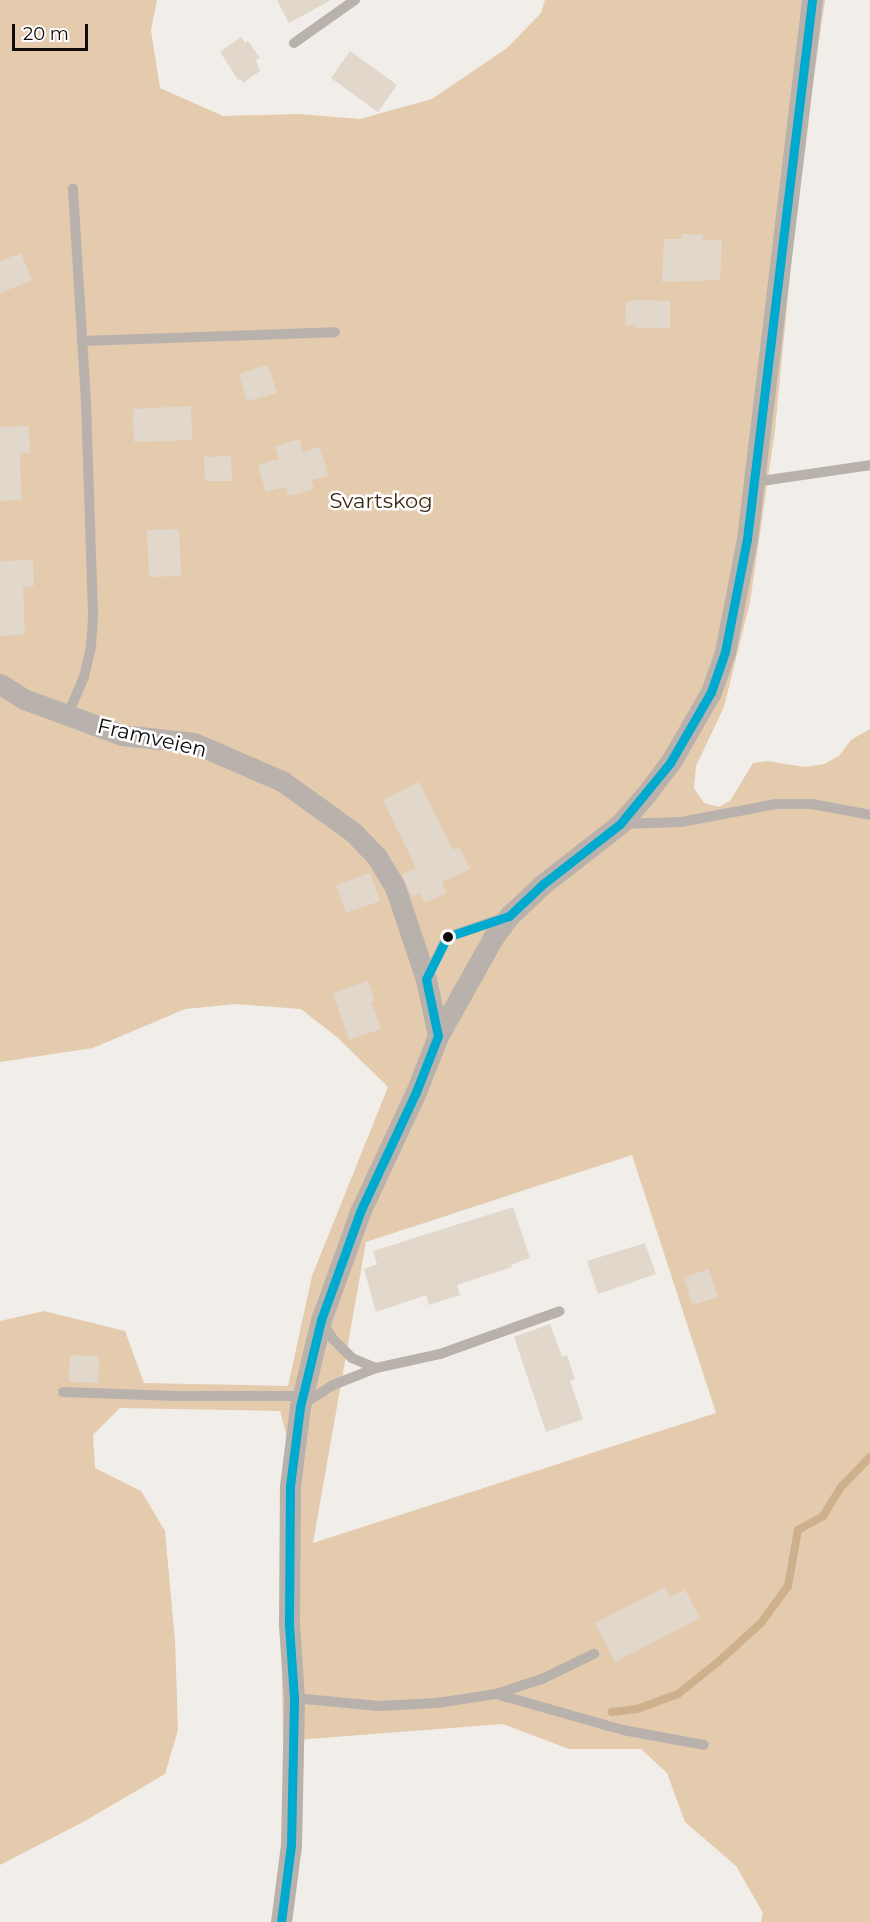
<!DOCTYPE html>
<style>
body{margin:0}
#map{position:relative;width:870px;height:1922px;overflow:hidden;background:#f1ede8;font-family:Montserrat,sans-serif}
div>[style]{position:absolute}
.forest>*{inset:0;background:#e5cbae}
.stream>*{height:8px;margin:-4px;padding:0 4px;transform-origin:4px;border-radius:4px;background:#cfb08c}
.building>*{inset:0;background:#e1d7cb}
.lane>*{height:10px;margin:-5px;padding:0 5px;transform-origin:5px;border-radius:5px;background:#b9b2ac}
.street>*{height:21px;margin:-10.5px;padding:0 10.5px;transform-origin:10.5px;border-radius:10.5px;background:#b9b2ac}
.bus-1>*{height:9px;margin:-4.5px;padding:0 4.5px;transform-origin:4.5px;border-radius:4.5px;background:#00a9ce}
.dots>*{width:16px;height:16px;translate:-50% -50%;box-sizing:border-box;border:3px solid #fff;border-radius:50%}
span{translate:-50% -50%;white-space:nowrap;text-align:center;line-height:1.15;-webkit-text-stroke:5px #fff;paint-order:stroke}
.park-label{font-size:21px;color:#3a2710}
.street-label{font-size:21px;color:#0e0b08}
.scale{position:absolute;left:12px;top:24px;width:76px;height:27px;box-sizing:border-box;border:3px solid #0e0b08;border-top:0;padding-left:8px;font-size:18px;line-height:21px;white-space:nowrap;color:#0e0b08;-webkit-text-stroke:4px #fff;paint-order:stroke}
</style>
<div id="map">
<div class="forest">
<i style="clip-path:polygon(evenodd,0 0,157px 0,151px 30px,160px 88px,223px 116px,298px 114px,360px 119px,432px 99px,507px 48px,541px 13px,545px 0,825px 0,800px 172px,775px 430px,750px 602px,724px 707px,696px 766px,694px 788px,704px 803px,719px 807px,730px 801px,753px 763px,767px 761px,805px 767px,824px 764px,839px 756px,851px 740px,870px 729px,870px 1922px,761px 1922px,763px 1913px,736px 1866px,685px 1822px,667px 1773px,641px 1749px,569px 1749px,503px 1724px,283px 1741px,280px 1560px,287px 1437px,280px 1411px,120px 1408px,93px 1435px,95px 1468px,141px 1491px,165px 1531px,175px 1641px,178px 1730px,165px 1774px,85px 1821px,0 1865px,0 1321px,44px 1311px,125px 1331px,144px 1383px,288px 1386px,312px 1276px,388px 1087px,338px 1038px,301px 1009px,236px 1004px,185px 1009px,93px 1048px,0 1062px,0 0,632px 1155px,716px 1413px,313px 1543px,366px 1242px,632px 1155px)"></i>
</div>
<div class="stream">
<i style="left:612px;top:1712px;width:25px;rotate:-7deg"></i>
<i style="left:637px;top:1709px;width:44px;rotate:-20.1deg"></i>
<i style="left:678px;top:1694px;width:51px;rotate:-38.7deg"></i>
<i style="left:718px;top:1662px;width:58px;rotate:-42.2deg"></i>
<i style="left:761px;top:1623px;width:46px;rotate:-53.9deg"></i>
<i style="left:788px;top:1586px;width:57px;rotate:-79.9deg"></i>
<i style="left:798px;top:1530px;width:29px;rotate:-29deg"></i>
<i style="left:823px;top:1516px;width:36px;rotate:-58deg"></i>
<i style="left:842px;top:1486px;width:40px;rotate:-46deg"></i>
</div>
<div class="building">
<i style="clip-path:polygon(277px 0,331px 0,289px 23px)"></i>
<i style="clip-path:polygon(241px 37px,245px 43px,248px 41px,260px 58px,256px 60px,260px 71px,243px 83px,241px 79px,238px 80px,220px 52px)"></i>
<i style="clip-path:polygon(350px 51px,397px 85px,378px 112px,331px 78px)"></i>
<i style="clip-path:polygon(682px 234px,703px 235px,702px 240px,722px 240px,720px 280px,662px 282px,664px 239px,682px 239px)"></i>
<i style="clip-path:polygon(21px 253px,32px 280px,0 293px,0 261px)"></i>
<i style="clip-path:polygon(636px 300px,670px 301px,670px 328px,636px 328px,636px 325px,625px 325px,626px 302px)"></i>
<i style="clip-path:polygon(268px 365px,277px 393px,247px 401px,239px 374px)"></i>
<i style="clip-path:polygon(191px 406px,192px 440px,134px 442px,133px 409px)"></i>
<i style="clip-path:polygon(29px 426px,30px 453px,20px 453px,21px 500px,0 501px,0 427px)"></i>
<i style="clip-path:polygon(300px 439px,303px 452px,320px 447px,328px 476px,311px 480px,314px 489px,289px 496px,286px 487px,266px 492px,258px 465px,279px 459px,275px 446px)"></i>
<i style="clip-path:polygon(231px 456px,232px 481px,205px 481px,204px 457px)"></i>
<i style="clip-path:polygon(179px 529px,181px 576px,149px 577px,147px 530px)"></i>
<i style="clip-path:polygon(33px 560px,34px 586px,23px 587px,25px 634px,0 636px,0 561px)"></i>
<i style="clip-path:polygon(419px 782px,453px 850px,459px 847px,470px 869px,442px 882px,446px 893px,425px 903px,420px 893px,412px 897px,402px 875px,416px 868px,383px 800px)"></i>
<i style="clip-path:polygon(370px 873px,380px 901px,346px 913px,336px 885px)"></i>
<i style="clip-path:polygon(368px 981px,375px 1001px,371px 1002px,381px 1029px,349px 1040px,333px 993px)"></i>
<i style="clip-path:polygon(513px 1207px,530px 1258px,511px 1265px,512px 1267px,457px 1285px,460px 1295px,429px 1305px,426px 1295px,376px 1312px,364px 1269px,377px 1264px,373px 1251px)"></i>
<i style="clip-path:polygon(645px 1243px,656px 1274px,598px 1294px,587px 1261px)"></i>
<i style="clip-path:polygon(709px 1269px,718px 1297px,692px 1305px,684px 1277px)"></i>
<i style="clip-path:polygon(550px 1324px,562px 1357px,567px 1355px,575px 1379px,570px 1381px,583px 1419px,546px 1432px,514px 1337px)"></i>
<i style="clip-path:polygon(70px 1355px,99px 1356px,98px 1383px,69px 1382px)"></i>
<i style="clip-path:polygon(665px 1587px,670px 1597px,685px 1590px,700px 1618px,615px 1662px,595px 1623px)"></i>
</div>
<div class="lane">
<i style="left:294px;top:43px;width:75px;rotate:-35.2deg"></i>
<i style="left:82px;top:341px;width:253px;rotate:-2deg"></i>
<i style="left:754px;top:482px;width:117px;rotate:-8.3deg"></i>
<i style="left:67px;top:716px;width:43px;rotate:-66.4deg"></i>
<i style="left:84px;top:677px;width:32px;rotate:-77deg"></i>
<i style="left:91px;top:646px;width:32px;rotate:-86deg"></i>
<i style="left:93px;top:614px;width:212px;rotate:-91.9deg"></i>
<i style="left:86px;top:402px;width:214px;rotate:-93.5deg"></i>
<i style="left:620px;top:824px;width:61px;rotate:-1.9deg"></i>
<i style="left:681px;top:822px;width:97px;rotate:-10.7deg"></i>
<i style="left:776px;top:804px;width:36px"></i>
<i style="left:812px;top:804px;width:59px;rotate:10.7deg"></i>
<i style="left:427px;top:977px;width:45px;rotate:-63.4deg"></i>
<i style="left:447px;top:937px;width:59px;rotate:-18.7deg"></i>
<i style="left:322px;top:1321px;width:21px;rotate:59deg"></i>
<i style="left:333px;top:1339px;width:27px;rotate:45deg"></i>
<i style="left:352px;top:1358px;width:26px;rotate:23deg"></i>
<i style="left:63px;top:1392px;width:113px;rotate:2deg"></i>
<i style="left:176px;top:1396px;width:126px"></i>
<i style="left:302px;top:1405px;width:37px;rotate:-33deg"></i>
<i style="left:333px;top:1385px;width:46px;rotate:-21.6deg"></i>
<i style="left:376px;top:1368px;width:66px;rotate:-12.3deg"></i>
<i style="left:440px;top:1354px;width:127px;rotate:-19.7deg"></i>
<i style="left:496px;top:1694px;width:48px;rotate:-18.1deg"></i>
<i style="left:542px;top:1679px;width:58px;rotate:-25.7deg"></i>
<i style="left:294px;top:1698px;width:85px;rotate:5.4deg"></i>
<i style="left:379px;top:1706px;width:58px;rotate:-3deg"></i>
<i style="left:437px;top:1703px;width:60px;rotate:-8.7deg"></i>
<i style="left:496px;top:1694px;width:132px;rotate:15.8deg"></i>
<i style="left:623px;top:1730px;width:82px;rotate:10.5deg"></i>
</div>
<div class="street">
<i style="left:0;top:684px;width:28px;rotate:32deg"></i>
<i style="left:24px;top:699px;width:104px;rotate:20.2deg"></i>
<i style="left:122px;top:735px;width:72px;rotate:6.3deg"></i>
<i style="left:194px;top:743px;width:96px;rotate:23.4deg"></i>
<i style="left:282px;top:781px;width:87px;rotate:35.7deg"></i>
<i style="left:353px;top:832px;width:35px;rotate:46deg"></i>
<i style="left:377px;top:857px;width:35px;rotate:59deg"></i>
<i style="left:395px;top:887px;width:97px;rotate:71.4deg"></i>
<i style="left:426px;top:979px;width:58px;rotate:78.1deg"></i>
<i style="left:281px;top:1922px;width:78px;rotate:-82.6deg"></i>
<i style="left:291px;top:1845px;width:147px;rotate:-88.8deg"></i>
<i style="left:294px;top:1698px;width:74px;rotate:-93.9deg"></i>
<i style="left:289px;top:1624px;width:138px;rotate:-89.6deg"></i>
<i style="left:290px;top:1486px;width:80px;rotate:-82.8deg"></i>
<i style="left:300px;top:1407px;width:89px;rotate:-76.4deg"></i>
<i style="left:321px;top:1320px;width:115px;rotate:-70.1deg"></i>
<i style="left:360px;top:1212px;width:132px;rotate:-65deg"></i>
<i style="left:416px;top:1092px;width:60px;rotate:-68.6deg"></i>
<i style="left:438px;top:1036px;width:112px;rotate:-60.7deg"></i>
<i style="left:493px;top:938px;width:27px;rotate:-54deg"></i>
<i style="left:509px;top:916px;width:47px;rotate:-43.3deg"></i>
<i style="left:543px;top:884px;width:98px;rotate:-37.9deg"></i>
<i style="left:620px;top:824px;width:41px;rotate:-48.9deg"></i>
<i style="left:647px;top:793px;width:38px;rotate:-53deg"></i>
<i style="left:670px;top:763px;width:82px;rotate:-60deg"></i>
<i style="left:711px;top:692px;width:42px;rotate:-70.7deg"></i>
<i style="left:725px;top:652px;width:115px;rotate:-79deg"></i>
<i style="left:747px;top:539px;width:543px;rotate:-83.12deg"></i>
</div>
<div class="bus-1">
<i style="left:281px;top:1922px;width:78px;rotate:-82.6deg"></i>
<i style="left:291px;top:1845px;width:147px;rotate:-88.8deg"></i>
<i style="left:294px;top:1698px;width:74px;rotate:-93.9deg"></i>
<i style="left:289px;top:1624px;width:138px;rotate:-89.6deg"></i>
<i style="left:290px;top:1486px;width:80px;rotate:-82.8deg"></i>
<i style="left:300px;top:1407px;width:89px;rotate:-76.4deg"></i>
<i style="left:321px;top:1320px;width:115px;rotate:-70.1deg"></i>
<i style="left:360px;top:1212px;width:132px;rotate:-65deg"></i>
<i style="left:416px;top:1092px;width:60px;rotate:-68.6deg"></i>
<i style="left:438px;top:1036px;width:58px;rotate:-101.9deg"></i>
<i style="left:426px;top:979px;width:47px;rotate:-63.4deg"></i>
<i style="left:447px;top:937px;width:65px;rotate:-18.7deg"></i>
<i style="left:509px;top:916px;width:47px;rotate:-43.3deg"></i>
<i style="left:543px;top:884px;width:98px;rotate:-37.9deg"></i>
<i style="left:620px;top:824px;width:79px;rotate:-50.7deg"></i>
<i style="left:670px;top:763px;width:82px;rotate:-60deg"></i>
<i style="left:711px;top:692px;width:42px;rotate:-70.7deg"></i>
<i style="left:725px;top:652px;width:115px;rotate:-79deg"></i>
<i style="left:747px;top:539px;width:543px;rotate:-83.12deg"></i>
</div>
<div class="dots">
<i style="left:448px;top:937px;background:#0e0b08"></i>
</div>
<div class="park-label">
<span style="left:381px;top:501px">Svartskog</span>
</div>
<div class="street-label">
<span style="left:152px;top:738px;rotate:13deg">Framveien</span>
</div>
<div class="scale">20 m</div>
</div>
